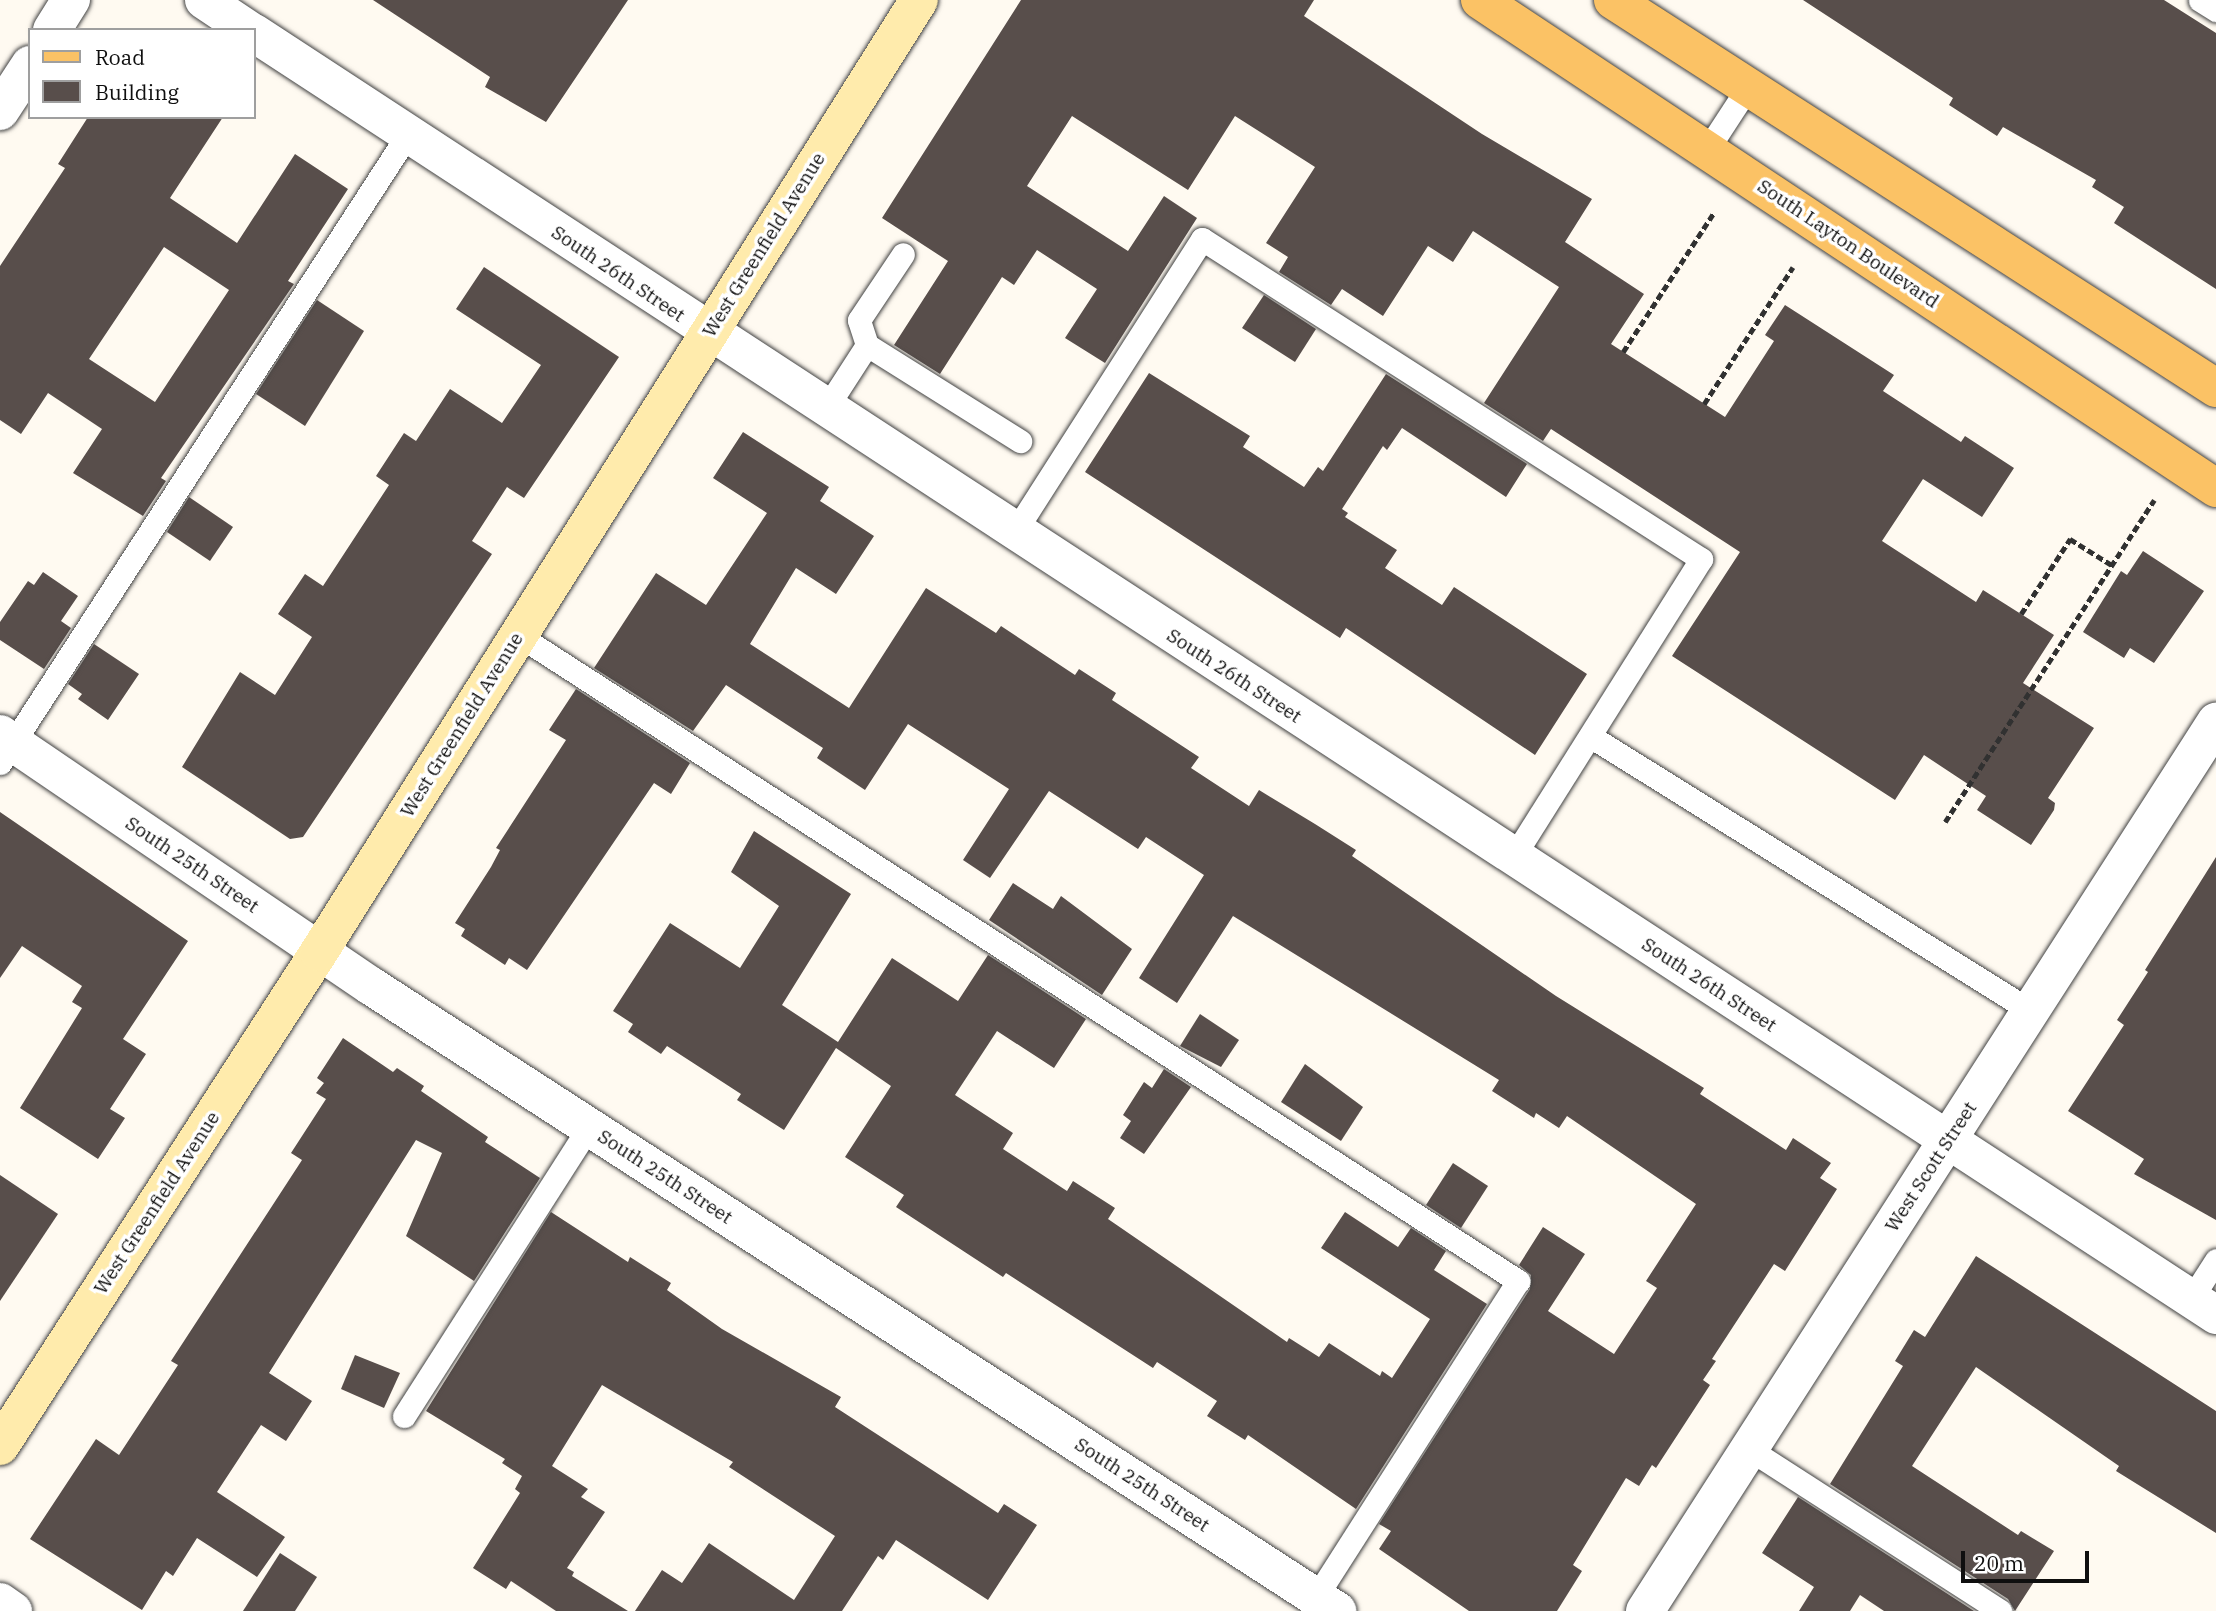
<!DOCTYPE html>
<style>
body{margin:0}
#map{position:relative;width:2216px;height:1611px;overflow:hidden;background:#fffaf1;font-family:"IBM Plex Serif",serif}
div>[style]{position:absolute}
.building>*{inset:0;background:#584e4b}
.path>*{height:4.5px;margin-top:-2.25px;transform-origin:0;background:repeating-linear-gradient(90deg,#313131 0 7px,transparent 0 10.5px)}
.roads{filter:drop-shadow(0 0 2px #424242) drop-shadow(0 0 2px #424242)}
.service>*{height:23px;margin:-11.5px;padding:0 11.5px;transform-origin:11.5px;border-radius:11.5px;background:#fff}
.minor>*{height:38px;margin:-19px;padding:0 19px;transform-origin:19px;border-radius:19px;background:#fff}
.secondary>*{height:38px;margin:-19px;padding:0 19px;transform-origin:19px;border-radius:19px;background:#ffebac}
.primary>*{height:38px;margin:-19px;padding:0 19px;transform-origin:19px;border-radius:19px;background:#fbc265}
span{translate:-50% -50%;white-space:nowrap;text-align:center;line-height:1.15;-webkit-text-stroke:7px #fff;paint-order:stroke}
.street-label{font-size:19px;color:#0f0f0f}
.legend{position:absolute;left:28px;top:28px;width:228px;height:91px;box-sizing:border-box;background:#fff;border:2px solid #9f9f9f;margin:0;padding:9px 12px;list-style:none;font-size:21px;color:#0f0f0f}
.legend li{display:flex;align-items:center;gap:14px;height:35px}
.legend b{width:35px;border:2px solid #9f9f9f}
.scale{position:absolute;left:1961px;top:1551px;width:128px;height:32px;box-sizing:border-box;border:4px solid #0f0f0f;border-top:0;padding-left:9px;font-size:21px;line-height:24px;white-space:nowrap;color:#0f0f0f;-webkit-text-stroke:5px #fff;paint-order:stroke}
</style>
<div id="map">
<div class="building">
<i style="clip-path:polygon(373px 0,628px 0,546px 122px,485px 87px,490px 77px)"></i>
<i style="clip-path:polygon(1021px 0,1314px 0,1304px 16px,1482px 134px,1592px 199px,1565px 242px,1644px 294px,1611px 344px,1725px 417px,1774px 341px,1765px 335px,1785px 305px,1894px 375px,1883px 391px,1961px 442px,1965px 436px,2014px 468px,1982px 517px,1923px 479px,1882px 541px,1976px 602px,1983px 590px,2054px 635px,2023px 683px,2094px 728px,2048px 798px,2055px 803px,2054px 810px,2031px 845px,1977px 810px,1986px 796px,1924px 755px,1895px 800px,1672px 656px,1740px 552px,1551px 429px,1543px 441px,1484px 403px,1559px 287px,1473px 231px,1453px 262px,1428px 246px,1383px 316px,1342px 289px,1331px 305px,1279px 272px,1288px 257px,1266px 243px,1315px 167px,1235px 116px,1188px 190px,1072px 116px,1027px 186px,1128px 251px,1164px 196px,1197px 218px,1105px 363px,1065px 338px,1097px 289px,1037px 250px,1014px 285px,1002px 277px,940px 374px,894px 345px,948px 261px,882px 218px)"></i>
<i style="clip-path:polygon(1803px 0,2164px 0,2216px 33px,2216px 289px,2114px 223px,2124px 207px,2092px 187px,2096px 180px,2003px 127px,1997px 136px,1949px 105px,1953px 98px)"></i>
<i style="clip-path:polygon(evenodd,88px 117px,223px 117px,170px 198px,237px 243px,295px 154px,348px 189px,288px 281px,294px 284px,161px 478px,166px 481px,143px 516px,73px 473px,102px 429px,48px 393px,21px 434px,0 420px,0 266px,65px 168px,58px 164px,88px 117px,164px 247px,229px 290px,155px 402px,89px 359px,164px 247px)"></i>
<i style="clip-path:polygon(484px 267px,619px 357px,524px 498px,507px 487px,472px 541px,492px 554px,303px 837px,290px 839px,182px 767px,240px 672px,275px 695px,312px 637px,278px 614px,305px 574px,323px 586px,389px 485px,376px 476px,404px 433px,416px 441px,450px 389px,502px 423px,541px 365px,456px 309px)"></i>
<i style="clip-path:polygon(1264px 295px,1316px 329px,1295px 362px,1242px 328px)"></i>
<i style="clip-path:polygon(317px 300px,364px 331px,305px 426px,256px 394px)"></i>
<i style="clip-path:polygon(1149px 373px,1250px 436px,1243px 447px,1304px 487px,1318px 467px,1323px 471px,1386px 374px,1527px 464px,1506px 497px,1402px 428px,1387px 450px,1383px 446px,1342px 509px,1348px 513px,1345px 517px,1397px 550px,1385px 568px,1442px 605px,1454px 587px,1587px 674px,1535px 755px,1346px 628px,1340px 638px,1085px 472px)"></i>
<i style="clip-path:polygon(743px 432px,829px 487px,820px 501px,874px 536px,836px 594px,796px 568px,750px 644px,849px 708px,926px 588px,996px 633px,1001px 626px,1075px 675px,1079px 669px,1116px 693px,1112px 700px,1199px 757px,1191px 768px,1249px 806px,1259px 790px,1315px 824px,1356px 850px,1352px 856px,1556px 996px,1704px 1088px,1700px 1094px,1786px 1150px,1793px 1138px,1831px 1163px,1820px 1178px,1837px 1189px,1785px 1271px,1774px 1264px,1712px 1359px,1716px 1361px,1703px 1380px,1710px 1385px,1656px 1468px,1652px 1465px,1639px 1486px,1626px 1478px,1573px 1565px,1582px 1571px,1557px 1611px,1469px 1611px,1379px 1549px,1391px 1531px,1379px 1524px,1530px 1289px,1531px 1275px,1519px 1265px,1543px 1227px,1585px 1254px,1548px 1311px,1614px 1354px,1657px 1288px,1646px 1281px,1696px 1204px,1567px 1116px,1559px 1128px,1536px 1113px,1534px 1118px,1492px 1091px,1499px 1080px,1233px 916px,1177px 1003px,1139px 978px,1204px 875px,1146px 837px,1138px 849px,1049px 791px,990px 878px,963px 860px,1009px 789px,908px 724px,865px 790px,817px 758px,823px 748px,726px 685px,693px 731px,594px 668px,656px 573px,706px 605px,767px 513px,713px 478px)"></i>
<i style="clip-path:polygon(189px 497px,233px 527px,210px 561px,167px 532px)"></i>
<i style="clip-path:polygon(2143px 551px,2204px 591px,2154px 663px,2130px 648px,2124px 658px,2083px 632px,2121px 571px,2127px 575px)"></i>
<i style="clip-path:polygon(43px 572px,78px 596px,61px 621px,71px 628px,44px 669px,0 640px,0 622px,28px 581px,34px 585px)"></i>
<i style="clip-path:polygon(94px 644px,139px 674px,108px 720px,78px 699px,82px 694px,68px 684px)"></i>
<i style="clip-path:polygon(576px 689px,690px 763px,671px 794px,654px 783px,527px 970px,509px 958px,505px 965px,461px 936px,465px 929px,455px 923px,491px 867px,500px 850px,496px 848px,566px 740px,549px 730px)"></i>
<i style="clip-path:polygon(0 812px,188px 941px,123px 1039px,146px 1054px,110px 1109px,125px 1118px,98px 1159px,20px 1108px,82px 1008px,72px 1002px,82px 986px,22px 946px,0 978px)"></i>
<i style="clip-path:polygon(754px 831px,851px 894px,782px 1005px,838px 1042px,892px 958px,958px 1001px,988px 955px,1086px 1019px,1054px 1068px,997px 1031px,955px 1095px,1013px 1133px,1003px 1149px,1067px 1191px,1073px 1181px,1115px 1208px,1108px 1219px,1287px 1342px,1289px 1338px,1319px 1357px,1329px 1343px,1380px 1376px,1382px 1371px,1392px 1378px,1430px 1319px,1321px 1248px,1345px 1212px,1398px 1247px,1411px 1228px,1446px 1251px,1434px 1270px,1487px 1304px,1356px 1509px,1248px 1435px,1245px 1440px,1207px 1416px,1217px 1401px,1157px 1362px,1153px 1368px,1006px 1273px,1003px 1277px,896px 1207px,904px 1195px,845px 1157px,891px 1086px,836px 1048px,784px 1130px,737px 1100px,741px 1094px,667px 1046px,661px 1054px,628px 1032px,633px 1024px,613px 1011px,670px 923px,740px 968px,779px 906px,731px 872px)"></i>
<i style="clip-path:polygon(2216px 857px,2216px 1220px,2134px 1174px,2144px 1159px,2068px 1111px,2124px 1025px,2117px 1020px,2148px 972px,2145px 970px)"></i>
<i style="clip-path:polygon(1013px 883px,1053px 909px,1061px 896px,1132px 949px,1102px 995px,989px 920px)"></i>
<i style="clip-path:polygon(1200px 1014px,1239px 1040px,1221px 1067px,1180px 1046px)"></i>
<i style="clip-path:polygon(343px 1038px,393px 1072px,397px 1068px,424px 1086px,421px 1091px,488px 1137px,485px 1142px,540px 1178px,474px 1281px,406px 1236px,442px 1153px,416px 1140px,269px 1373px,312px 1401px,286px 1441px,261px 1425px,217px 1492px,285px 1537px,257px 1577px,197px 1538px,173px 1576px,166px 1571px,142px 1610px,30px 1539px,96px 1439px,119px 1455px,178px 1365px,171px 1361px,302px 1160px,291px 1153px,326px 1099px,316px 1093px,324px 1083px,317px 1078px)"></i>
<i style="clip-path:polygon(1305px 1064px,1363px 1107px,1341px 1141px,1281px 1102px)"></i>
<i style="clip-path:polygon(1164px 1069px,1191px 1087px,1144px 1154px,1120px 1138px,1131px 1121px,1123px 1115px,1144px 1082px,1152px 1088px)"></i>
<i style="clip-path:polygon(1453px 1163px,1488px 1186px,1461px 1228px,1426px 1205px)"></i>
<i style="clip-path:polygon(0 1175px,58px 1214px,0 1301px)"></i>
<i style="clip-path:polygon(551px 1212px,628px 1262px,630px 1257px,671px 1283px,667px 1290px,722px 1329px,841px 1397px,835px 1407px,949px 1481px,998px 1513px,1004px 1504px,1037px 1525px,988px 1600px,896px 1540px,883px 1560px,878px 1556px,842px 1611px,635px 1611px,662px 1570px,682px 1583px,709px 1543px,794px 1600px,835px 1536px,729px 1467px,733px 1462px,602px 1385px,552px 1466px,588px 1489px,581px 1497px,605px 1512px,567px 1568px,574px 1572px,572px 1576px,628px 1611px,556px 1611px,511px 1581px,506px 1589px,473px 1568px,520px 1493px,515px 1489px,522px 1476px,502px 1463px,505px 1459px,426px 1411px)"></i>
<i style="clip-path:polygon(1976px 1256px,2216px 1411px,2216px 1533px,2116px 1471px,2119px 1466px,1976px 1367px,1912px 1466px,2018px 1535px,2021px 1531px,2054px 1551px,2015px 1611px,2008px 1599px,1830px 1484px,1903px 1366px,1895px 1361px,1914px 1330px,1925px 1337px)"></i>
<i style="clip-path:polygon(355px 1355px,400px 1373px,384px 1408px,341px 1389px)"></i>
<i style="clip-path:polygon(1798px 1497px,1974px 1611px,1884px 1611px,1860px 1595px,1850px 1611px,1799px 1611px,1814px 1587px,1762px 1553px)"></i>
<i style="clip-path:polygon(280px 1553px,317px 1577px,295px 1611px,243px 1611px)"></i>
</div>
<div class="path">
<i style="left:1623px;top:352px;width:165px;rotate:-56.9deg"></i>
<i style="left:1704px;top:404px;width:163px;rotate:-57deg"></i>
<i style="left:2021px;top:614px;width:90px;rotate:-56.8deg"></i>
<i style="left:2070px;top:539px;width:49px;rotate:31.8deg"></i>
<i style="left:1945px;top:822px;width:384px;rotate:-57deg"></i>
</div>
<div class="roads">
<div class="service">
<i style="left:2200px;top:0;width:19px;rotate:32deg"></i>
<i style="left:1707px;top:150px;width:75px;rotate:-56.9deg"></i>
<i style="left:867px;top:345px;width:181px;rotate:32.1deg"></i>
<i style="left:825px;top:410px;width:77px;rotate:-57.1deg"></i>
<i style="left:867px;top:345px;width:26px;rotate:-108deg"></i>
<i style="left:859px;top:320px;width:79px;rotate:-56.3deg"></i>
<i style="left:1014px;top:533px;width:349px;rotate:-57.4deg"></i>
<i style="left:1202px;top:239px;width:593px;rotate:32.67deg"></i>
<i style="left:1701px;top:559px;width:353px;rotate:122.2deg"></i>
<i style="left:518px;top:635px;width:1191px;rotate:32.86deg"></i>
<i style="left:1518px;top:1281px;width:375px;rotate:122.6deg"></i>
<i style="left:1590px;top:736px;width:520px;rotate:31.95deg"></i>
<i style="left:0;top:763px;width:750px;rotate:-57.03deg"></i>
<i style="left:2191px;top:1299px;width:46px;rotate:-57.3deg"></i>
<i style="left:404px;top:1416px;width:342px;rotate:-57.4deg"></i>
<i style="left:1749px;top:1449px;width:299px;rotate:32.8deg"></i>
</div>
<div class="minor">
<i style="left:204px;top:0;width:54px;rotate:33.7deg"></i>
<i style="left:52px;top:30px;width:36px;rotate:-58deg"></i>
<i style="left:254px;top:33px;width:2344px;rotate:33.16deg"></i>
<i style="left:0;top:111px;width:55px;rotate:-56.9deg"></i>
<i style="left:0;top:734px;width:448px;rotate:34.2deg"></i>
<i style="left:371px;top:986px;width:1151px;rotate:32.9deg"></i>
<i style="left:0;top:1602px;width:16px;rotate:35deg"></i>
<i style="left:1645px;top:1611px;width:1057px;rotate:-57.29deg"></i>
</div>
<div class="secondary">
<i style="left:0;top:1446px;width:588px;rotate:-57.15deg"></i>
<i style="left:319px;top:952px;width:1125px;rotate:-57.78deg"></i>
</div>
<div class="primary">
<i style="left:1480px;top:0;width:883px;rotate:33.55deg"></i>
<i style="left:1613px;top:0;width:717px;rotate:32.76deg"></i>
</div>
</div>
<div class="street-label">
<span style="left:1848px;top:244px;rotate:34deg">South Layton Boulevard</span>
<span style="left:764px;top:245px;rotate:-58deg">West Greenfield Avenue</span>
<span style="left:618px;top:274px;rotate:34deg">South 26th Street</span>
<span style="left:1234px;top:676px;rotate:33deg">South 26th Street</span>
<span style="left:462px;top:725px;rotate:-58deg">West Greenfield Avenue</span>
<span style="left:192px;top:865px;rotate:34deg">South 25th Street</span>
<span style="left:1709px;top:985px;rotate:33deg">South 26th Street</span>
<span style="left:1931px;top:1167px;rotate:-57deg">West Scott Street</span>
<span style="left:665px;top:1177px;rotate:33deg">South 25th Street</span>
<span style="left:157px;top:1203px;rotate:-57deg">West Greenfield Avenue</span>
<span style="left:1142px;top:1485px;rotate:33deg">South 25th Street</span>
</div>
<ul class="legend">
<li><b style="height:9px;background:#fbc265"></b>Road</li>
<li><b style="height:19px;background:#584e4b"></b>Building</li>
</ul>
<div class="scale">20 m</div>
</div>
